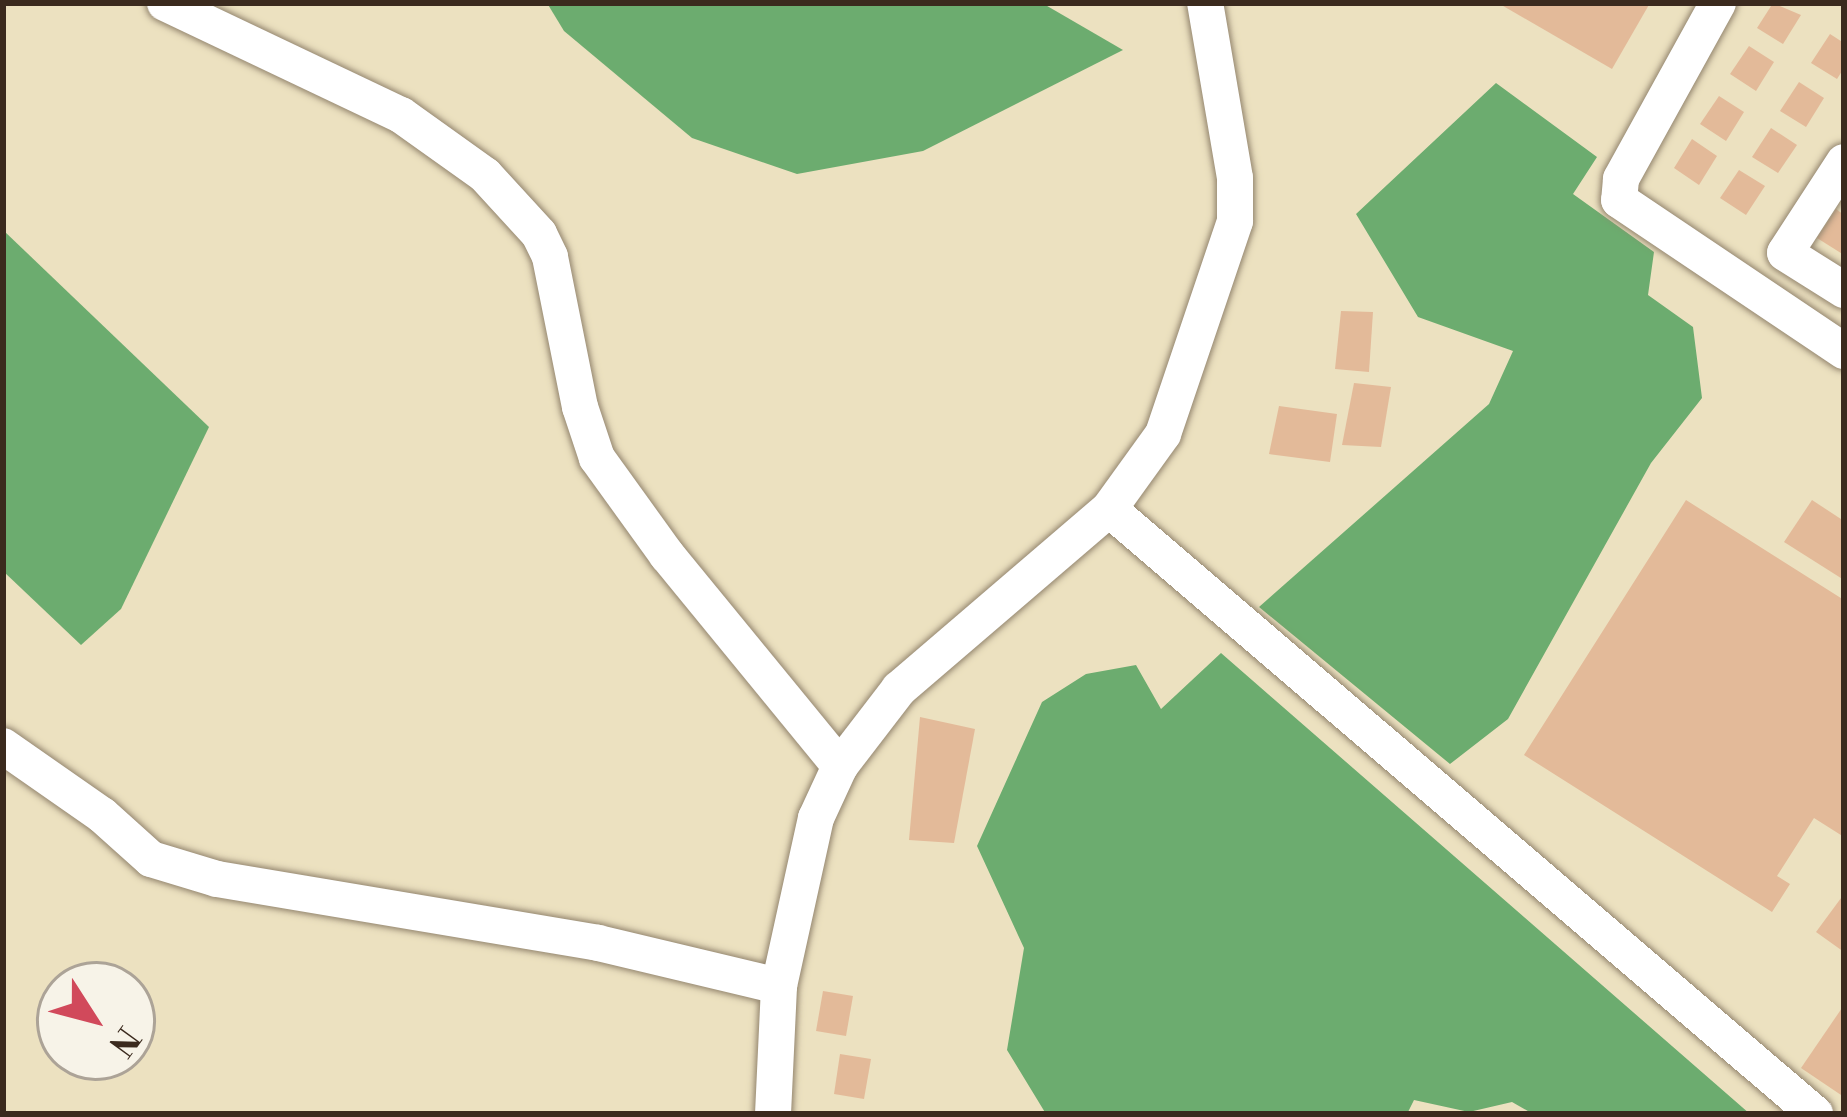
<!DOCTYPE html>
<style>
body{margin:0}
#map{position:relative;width:1847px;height:1117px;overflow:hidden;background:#ece1c0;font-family:"Libre Bodoni",serif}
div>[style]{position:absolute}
.forest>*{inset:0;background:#6cac6f}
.building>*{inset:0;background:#e3ba99}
.roads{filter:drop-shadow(0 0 3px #94866f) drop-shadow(0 0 3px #94866f)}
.minor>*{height:36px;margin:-18px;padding:0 18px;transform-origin:18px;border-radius:18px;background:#fff}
span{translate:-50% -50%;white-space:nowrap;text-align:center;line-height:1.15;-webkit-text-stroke:9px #f7f3e8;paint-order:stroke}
.frame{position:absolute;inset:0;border:6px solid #3b2a1e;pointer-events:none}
.north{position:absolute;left:36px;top:961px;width:120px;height:120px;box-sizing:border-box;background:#f7f3e8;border:3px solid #aca397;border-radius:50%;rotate:126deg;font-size:33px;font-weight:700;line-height:48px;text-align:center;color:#3b2a1e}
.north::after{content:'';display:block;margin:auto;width:42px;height:54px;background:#d1495b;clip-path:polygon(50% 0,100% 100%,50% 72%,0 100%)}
</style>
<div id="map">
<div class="forest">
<i style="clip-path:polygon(547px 3px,1042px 3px,1123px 50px,923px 151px,797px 174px,692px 138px,564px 31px)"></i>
<i style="clip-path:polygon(1496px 83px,1597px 157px,1573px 194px,1654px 252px,1648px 295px,1693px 327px,1702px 398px,1651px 463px,1508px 719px,1450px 764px,1259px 607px,1489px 404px,1513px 351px,1418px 317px,1356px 214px)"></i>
<i style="clip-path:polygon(3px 230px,209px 427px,121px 609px,81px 645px,3px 571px)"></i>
<i style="clip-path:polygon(1221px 653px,1750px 1114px,1533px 1114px,1512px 1102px,1469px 1112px,1414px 1100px,1407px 1114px,1046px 1114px,1007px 1050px,1024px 948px,977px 846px,1042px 702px,1086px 674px,1136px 665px,1161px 709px)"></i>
</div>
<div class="building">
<i style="clip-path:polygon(1498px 3px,1650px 3px,1612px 69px)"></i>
<i style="clip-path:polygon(1773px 3px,1801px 15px,1783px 44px,1757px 28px)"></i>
<i style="clip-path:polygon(1830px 34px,1844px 43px,1844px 68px,1837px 79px,1811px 63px)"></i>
<i style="clip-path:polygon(1749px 46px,1774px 62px,1756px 91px,1730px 74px)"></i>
<i style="clip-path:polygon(1799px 82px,1824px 98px,1806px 127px,1780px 111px)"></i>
<i style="clip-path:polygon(1719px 96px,1744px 112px,1726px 141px,1700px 124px)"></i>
<i style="clip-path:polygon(1771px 128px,1797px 145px,1778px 173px,1752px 157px)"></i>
<i style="clip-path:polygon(1692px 139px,1717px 156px,1699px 185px,1674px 168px)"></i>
<i style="clip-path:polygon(1739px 170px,1765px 186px,1746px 215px,1720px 198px)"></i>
<i style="clip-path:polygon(1836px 209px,1844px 215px,1844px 255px,1817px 238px)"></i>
<i style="clip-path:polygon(1341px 311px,1373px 312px,1369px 372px,1335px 369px)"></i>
<i style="clip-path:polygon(1354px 383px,1391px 387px,1381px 447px,1342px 445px)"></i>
<i style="clip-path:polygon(1279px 406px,1337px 414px,1330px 462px,1269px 454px)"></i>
<i style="clip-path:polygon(1686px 500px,1844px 600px,1844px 837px,1814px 818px,1777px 876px,1790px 884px,1772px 912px,1524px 755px)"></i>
<i style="clip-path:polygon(1812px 500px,1844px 521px,1844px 580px,1784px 542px)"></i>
<i style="clip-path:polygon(920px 717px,975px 729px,954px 843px,909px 840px)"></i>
<i style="clip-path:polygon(1844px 894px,1844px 952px,1816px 932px)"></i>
<i style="clip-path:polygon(823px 991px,853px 996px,846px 1036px,816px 1031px)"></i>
<i style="clip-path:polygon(1844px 1005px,1844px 1097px,1801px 1068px)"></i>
<i style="clip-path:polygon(840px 1054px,871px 1059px,864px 1099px,834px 1094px)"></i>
</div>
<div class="roads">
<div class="minor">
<i style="left:165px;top:3px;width:261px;rotate:25.4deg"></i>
<i style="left:401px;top:115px;width:103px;rotate:35.5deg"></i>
<i style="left:485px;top:175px;width:80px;rotate:47.5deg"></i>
<i style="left:539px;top:234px;width:25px;rotate:64deg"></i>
<i style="left:550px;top:257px;width:153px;rotate:78.7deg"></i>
<i style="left:580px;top:407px;width:54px;rotate:71.6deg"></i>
<i style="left:597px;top:458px;width:120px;rotate:54.2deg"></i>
<i style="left:667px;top:555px;width:273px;rotate:50.7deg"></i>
<i style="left:1718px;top:3px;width:201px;rotate:118.9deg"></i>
<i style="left:1621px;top:179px;width:21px;rotate:95deg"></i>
<i style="left:1619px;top:200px;width:271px;rotate:33.9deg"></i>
<i style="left:1844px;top:162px;width:108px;rotate:123deg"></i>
<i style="left:1785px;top:253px;width:70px;rotate:32.1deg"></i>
<i style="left:1109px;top:509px;width:930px;rotate:40.59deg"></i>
<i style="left:3px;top:746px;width:121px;rotate:34.9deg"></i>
<i style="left:102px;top:815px;width:66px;rotate:41.9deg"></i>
<i style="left:151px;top:859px;width:69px;rotate:16.9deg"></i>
<i style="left:217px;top:879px;width:386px;rotate:9.5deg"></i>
<i style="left:598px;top:943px;width:186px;rotate:13.4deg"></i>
<i style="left:773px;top:1114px;width:128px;rotate:-87.3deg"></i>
<i style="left:779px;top:986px;width:172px;rotate:-77.6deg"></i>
<i style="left:816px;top:818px;width:57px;rotate:-65.2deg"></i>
<i style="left:840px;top:766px;width:97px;rotate:-52.5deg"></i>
<i style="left:899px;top:689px;width:277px;rotate:-40.6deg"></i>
<i style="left:1109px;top:509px;width:92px;rotate:-54.2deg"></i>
<i style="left:1163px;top:434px;width:225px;rotate:-71.3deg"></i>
<i style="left:1235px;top:221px;width:43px;rotate:-90deg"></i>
<i style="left:1235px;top:178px;width:178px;rotate:-99.7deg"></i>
</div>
</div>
<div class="frame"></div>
<div class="north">N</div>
</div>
